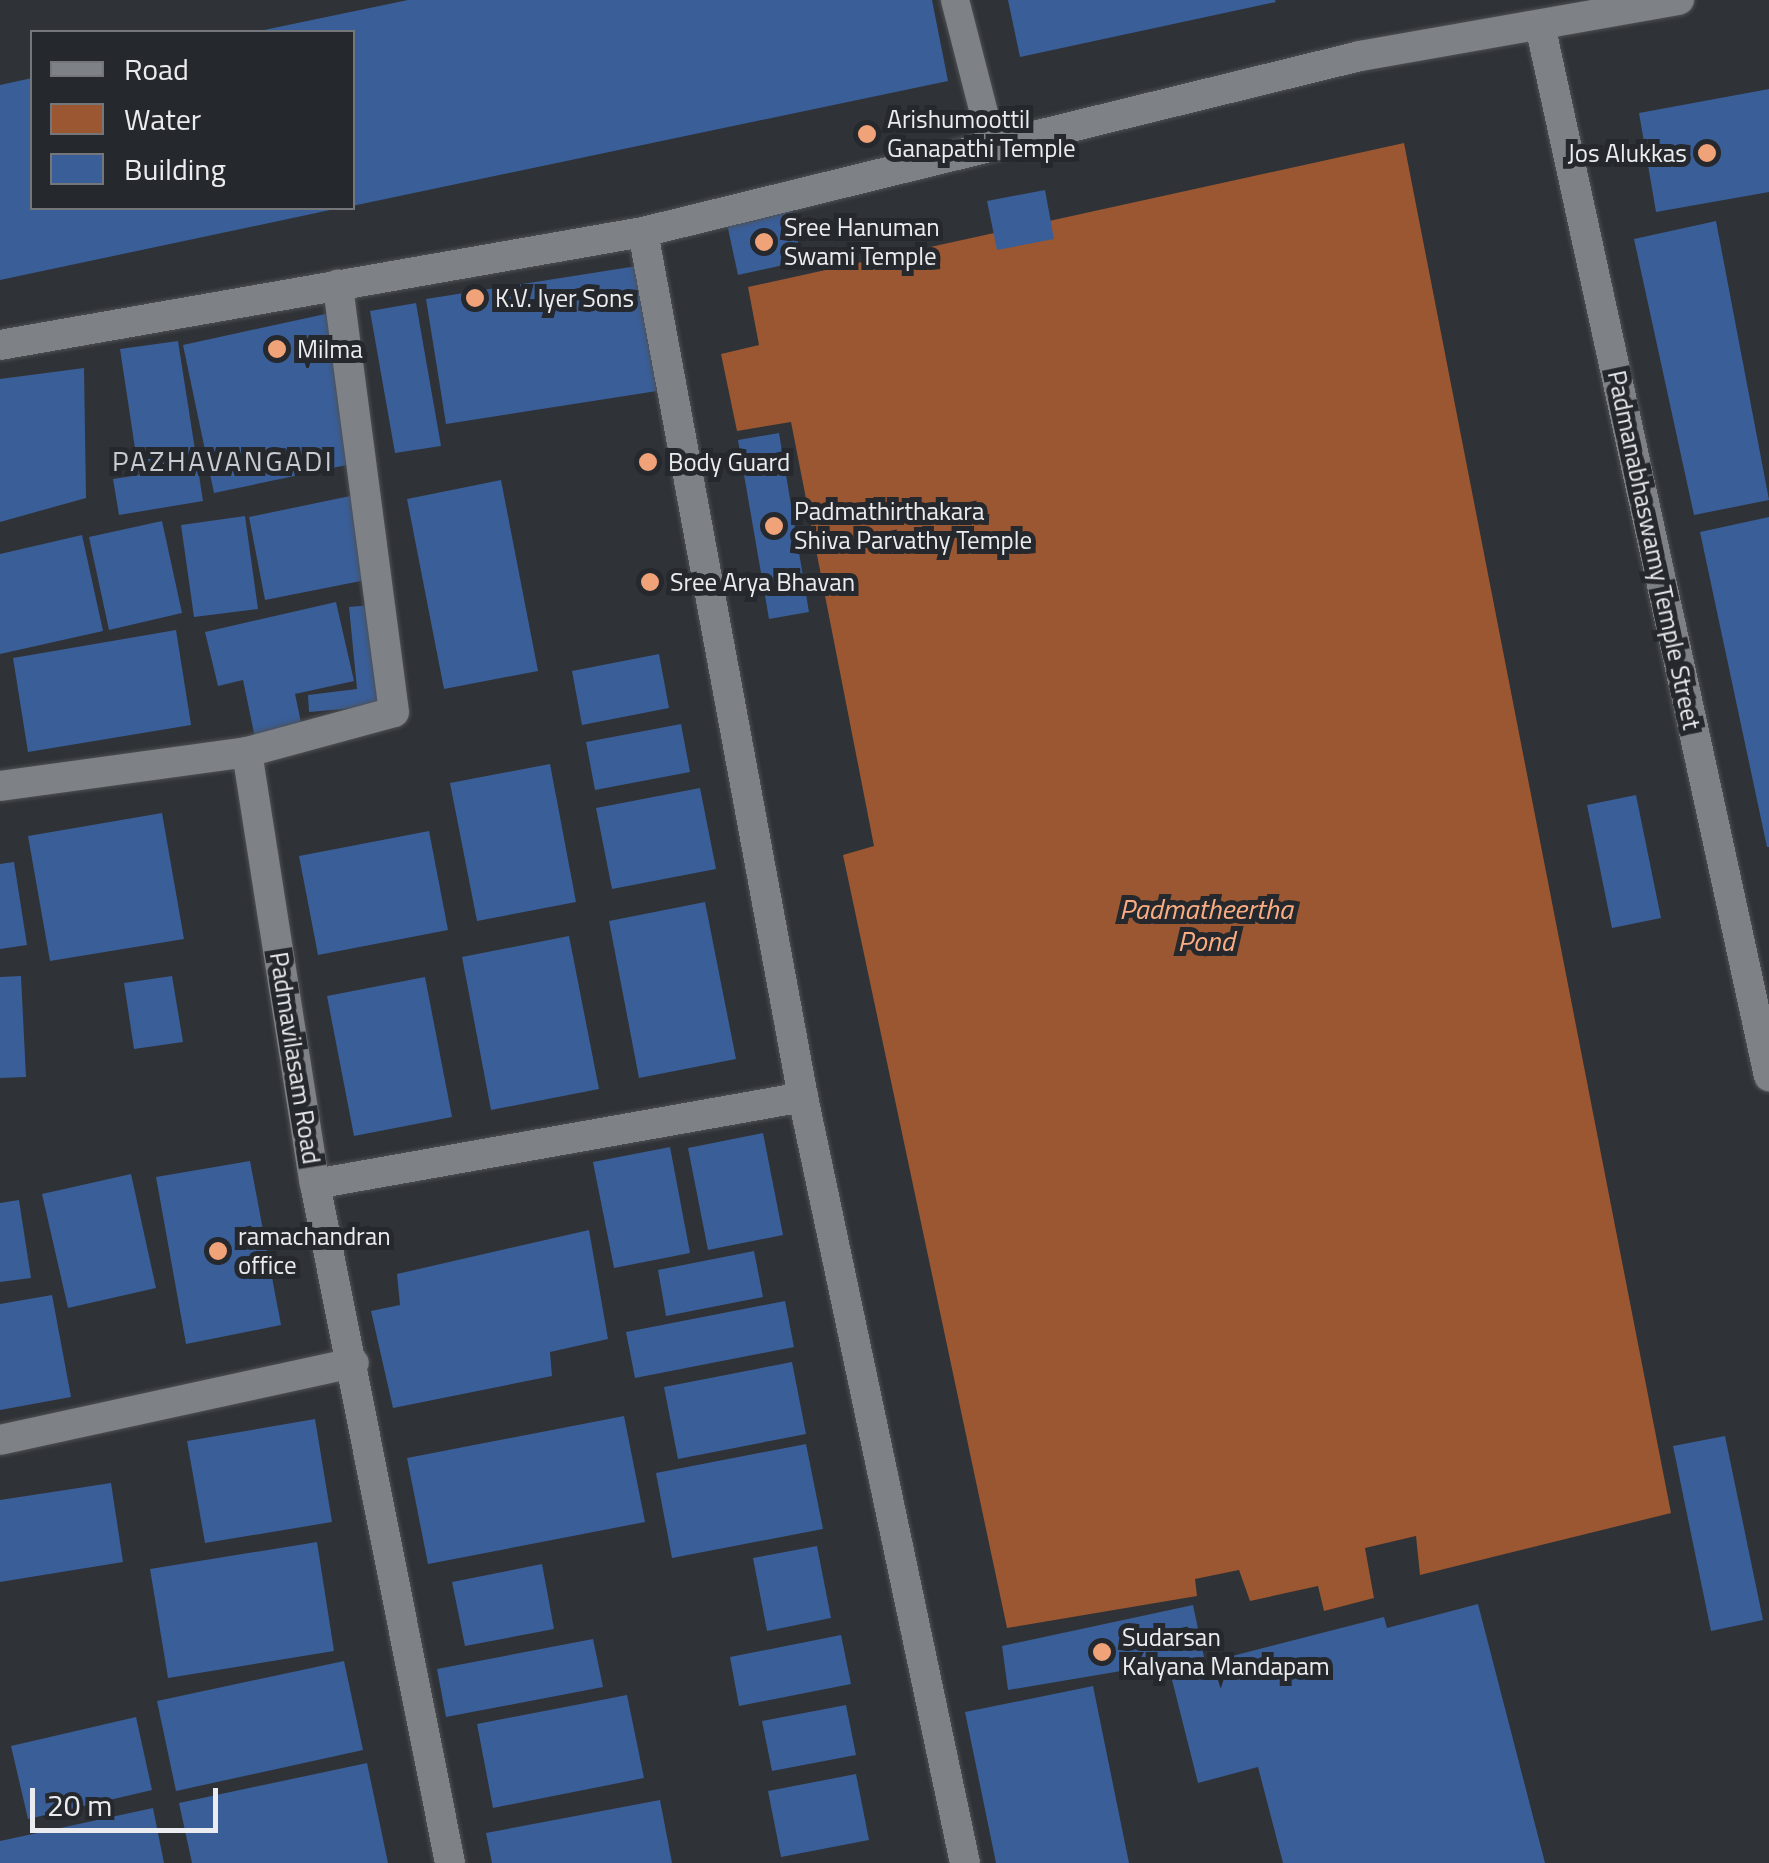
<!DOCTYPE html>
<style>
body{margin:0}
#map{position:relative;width:1769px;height:1863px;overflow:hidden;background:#2f3236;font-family:"Titillium Web",sans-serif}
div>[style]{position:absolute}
.water>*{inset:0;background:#9a5731}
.building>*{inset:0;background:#3a5e98}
.roads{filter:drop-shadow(0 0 2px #4e5154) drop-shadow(0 0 2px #4e5154)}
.service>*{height:28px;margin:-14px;padding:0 14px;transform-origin:14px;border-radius:14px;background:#7e8186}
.pedestrian>*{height:30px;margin:-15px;padding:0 15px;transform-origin:15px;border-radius:15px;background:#7e8186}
.minor>*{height:30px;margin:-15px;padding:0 15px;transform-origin:15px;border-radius:15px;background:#7e8186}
.tertiary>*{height:30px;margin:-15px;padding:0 15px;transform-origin:15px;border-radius:15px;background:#7e8186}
.dots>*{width:28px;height:28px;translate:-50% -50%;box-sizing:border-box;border:5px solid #25282c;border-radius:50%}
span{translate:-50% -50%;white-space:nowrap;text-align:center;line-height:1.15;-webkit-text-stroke:10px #25282c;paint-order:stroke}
.poi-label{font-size:25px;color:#eaecef}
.left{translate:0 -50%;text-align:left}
.right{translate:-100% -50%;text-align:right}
.street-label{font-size:25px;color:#eaecef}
.neighbourhood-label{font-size:28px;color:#c8cbd1;letter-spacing:2.5px}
.water-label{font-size:28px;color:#faad83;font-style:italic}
.legend{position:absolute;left:30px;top:30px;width:325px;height:180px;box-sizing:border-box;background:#25282c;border:2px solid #74767a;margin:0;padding:12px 18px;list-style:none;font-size:30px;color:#eaecef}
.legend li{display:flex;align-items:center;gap:20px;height:50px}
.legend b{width:50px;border:2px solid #74767a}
.scale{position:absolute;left:30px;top:1788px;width:188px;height:45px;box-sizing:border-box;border:5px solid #eaecef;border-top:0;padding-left:12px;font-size:30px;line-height:35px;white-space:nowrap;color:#eaecef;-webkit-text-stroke:8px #25282c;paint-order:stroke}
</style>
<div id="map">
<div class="water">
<i style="clip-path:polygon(1404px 143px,1671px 1513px,1420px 1575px,1416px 1536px,1365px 1548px,1374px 1598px,1324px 1611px,1318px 1586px,1250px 1601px,1239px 1570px,1195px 1579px,1197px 1596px,1007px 1628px,843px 855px,874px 846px,791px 422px,737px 431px,721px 354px,759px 345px,748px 287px)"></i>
</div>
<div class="building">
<i style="clip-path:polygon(408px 0,932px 0,948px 81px,352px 206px,352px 32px,259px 31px)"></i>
<i style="clip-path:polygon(1008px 0,1275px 0,1276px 2px,1020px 57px)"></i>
<i style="clip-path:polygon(32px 78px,32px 208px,335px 209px,0 280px,0 85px)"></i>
<i style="clip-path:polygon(1769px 89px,1769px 192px,1656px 212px,1639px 113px)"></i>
<i style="clip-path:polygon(1045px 190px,1054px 239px,997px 250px,987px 201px)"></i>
<i style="clip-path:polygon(791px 210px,802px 261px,738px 275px,727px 224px)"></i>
<i style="clip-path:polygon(1716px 221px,1769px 500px,1694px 515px,1634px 239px)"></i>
<i style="clip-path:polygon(637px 266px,657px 391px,446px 424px,426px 299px)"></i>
<i style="clip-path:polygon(416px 303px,441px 446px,395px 453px,370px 311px)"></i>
<i style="clip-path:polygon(330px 313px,361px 462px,214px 493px,183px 345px)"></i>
<i style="clip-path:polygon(178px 341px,203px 501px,119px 515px,113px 479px,139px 475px,120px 349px)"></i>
<i style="clip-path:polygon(84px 368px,86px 498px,0 522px,0 379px)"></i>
<i style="clip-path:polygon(779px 433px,809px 612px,769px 619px,738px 440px)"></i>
<i style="clip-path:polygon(501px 480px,538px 671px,444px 689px,407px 499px)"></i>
<i style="clip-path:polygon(355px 495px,371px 579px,265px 600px,249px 517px)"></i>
<i style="clip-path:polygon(245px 516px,258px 609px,194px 617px,181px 525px)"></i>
<i style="clip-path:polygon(1769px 517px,1769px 847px,1767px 847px,1700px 532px)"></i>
<i style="clip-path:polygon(162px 521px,182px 613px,109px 630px,89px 537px)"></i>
<i style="clip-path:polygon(82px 535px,103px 631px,0 654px,0 554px)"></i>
<i style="clip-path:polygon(336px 602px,354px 681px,295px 694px,302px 727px,255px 738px,243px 680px,218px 686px,205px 632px)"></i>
<i style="clip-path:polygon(382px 604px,391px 705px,309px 712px,308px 695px,357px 689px,349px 607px)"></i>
<i style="clip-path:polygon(176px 630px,191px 725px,28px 752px,13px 658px)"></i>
<i style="clip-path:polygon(659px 654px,669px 708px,582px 725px,572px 671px)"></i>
<i style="clip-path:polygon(681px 724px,690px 772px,595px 790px,586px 742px)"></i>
<i style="clip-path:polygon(550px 764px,576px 902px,477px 921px,450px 783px)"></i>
<i style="clip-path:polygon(700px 788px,716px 869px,612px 889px,596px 808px)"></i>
<i style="clip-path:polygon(1636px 795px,1661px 918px,1612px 928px,1587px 805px)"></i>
<i style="clip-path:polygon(162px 813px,184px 939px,50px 961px,28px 836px)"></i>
<i style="clip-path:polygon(429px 831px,448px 930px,318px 955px,299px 856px)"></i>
<i style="clip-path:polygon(14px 862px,27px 945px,0 949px,0 864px)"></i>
<i style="clip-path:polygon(705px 902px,736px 1059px,639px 1078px,609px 921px)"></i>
<i style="clip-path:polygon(569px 936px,599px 1089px,491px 1110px,462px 957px)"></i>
<i style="clip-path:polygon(21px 976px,26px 1077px,0 1078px,0 977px)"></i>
<i style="clip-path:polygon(172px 976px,183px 1042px,134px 1049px,124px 983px)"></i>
<i style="clip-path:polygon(425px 977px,452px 1117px,354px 1136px,327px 996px)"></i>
<i style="clip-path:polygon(763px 1133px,783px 1235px,708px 1250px,688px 1148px)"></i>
<i style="clip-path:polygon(670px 1147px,690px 1253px,614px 1268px,593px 1162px)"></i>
<i style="clip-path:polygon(250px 1161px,281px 1325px,186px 1344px,156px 1177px)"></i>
<i style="clip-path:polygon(131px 1174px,156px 1288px,68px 1308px,42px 1194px)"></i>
<i style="clip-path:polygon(19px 1200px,31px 1278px,0 1282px,0 1203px)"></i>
<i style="clip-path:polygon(589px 1230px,608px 1339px,550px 1352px,552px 1376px,393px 1408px,371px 1311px,400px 1305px,397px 1274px)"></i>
<i style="clip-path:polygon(754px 1251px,763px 1297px,666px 1316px,658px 1270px)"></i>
<i style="clip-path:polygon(52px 1295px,71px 1397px,0 1410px,0 1304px)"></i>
<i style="clip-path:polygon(785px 1301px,794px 1347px,635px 1378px,626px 1332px)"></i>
<i style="clip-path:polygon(792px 1362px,806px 1434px,678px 1459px,664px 1387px)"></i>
<i style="clip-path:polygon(624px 1416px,645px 1522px,428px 1564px,407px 1458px)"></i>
<i style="clip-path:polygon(315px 1419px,332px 1522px,205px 1543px,187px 1441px)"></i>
<i style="clip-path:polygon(1725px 1436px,1763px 1620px,1711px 1631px,1673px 1446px)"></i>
<i style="clip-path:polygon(806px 1444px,823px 1529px,672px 1558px,656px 1473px)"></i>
<i style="clip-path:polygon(111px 1483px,123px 1562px,0 1582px,0 1500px)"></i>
<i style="clip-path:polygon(317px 1542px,334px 1651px,168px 1678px,150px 1569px)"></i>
<i style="clip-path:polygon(817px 1546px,831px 1618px,767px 1631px,753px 1558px)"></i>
<i style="clip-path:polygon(542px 1564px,554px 1629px,465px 1646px,452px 1582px)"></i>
<i style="clip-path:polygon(1478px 1604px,1545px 1863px,1283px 1863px,1258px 1767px,1198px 1783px,1170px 1672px,1384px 1617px,1387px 1628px)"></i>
<i style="clip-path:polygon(1193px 1605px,1204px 1657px,1008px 1690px,1002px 1646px)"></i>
<i style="clip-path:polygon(841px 1635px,851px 1684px,739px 1706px,730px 1657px)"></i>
<i style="clip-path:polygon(593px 1639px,603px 1687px,446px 1717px,437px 1669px)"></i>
<i style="clip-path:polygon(344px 1661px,363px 1750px,176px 1791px,157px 1701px)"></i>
<i style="clip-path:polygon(1093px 1686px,1129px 1863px,996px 1863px,965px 1712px)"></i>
<i style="clip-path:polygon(627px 1695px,644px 1778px,493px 1808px,477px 1724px)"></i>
<i style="clip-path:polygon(846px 1705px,856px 1755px,772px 1771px,762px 1721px)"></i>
<i style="clip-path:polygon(136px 1717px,152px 1790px,28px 1819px,11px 1746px)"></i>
<i style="clip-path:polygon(367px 1763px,388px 1863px,192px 1863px,179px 1803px)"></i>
<i style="clip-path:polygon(856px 1774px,869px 1840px,781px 1857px,768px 1791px)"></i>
<i style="clip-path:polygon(660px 1800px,672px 1863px,492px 1863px,486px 1833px)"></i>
<i style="clip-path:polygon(153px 1808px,164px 1863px,0 1863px,0 1841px)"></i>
</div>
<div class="roads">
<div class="service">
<i style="left:955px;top:0;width:145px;rotate:75.6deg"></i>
</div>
<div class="pedestrian">
<i style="left:1540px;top:25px;width:1076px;rotate:77.71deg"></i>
</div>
<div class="minor">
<i style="left:643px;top:232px;width:880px;rotate:79.52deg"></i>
<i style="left:803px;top:1097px;width:783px;rotate:78.06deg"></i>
<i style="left:247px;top:752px;width:437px;rotate:81.1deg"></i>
<i style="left:315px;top:1184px;width:692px;rotate:78.75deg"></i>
<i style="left:0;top:786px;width:249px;rotate:-7.8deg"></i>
<i style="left:247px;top:752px;width:152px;rotate:-15.2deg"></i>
<i style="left:394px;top:712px;width:431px;rotate:-97.5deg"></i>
<i style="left:315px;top:1184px;width:496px;rotate:-10.1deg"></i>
<i style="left:0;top:1440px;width:362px;rotate:-12.3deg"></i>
</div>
<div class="tertiary">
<i style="left:0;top:345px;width:653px;rotate:-9.97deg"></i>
<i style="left:643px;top:232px;width:738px;rotate:-13.79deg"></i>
<i style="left:1360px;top:56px;width:324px;rotate:-10deg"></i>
</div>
</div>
<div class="dots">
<i style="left:867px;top:134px;background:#f0a278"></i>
<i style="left:1707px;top:153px;background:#f0a278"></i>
<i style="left:764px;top:242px;background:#f0a278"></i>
<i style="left:475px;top:298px;background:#f0a278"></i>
<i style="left:277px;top:349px;background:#f0a278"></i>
<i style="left:648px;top:462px;background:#f0a278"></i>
<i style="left:774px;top:526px;background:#f0a278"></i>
<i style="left:650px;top:582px;background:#f0a278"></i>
<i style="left:218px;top:1251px;background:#f0a278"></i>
<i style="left:1102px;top:1652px;background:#f0a278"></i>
</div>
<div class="poi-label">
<span class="left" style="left:887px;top:134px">Arishumoottil<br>Ganapathi Temple</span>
<span class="right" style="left:1687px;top:153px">Jos Alukkas</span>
<span class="left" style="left:784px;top:242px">Sree Hanuman<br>Swami Temple</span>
<span class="left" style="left:495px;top:298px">K.V. Iyer Sons</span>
<span class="left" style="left:297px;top:349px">Milma</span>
<span class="left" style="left:668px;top:462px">Body Guard</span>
<span class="left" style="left:794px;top:526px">Padmathirthakara<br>Shiva Parvathy Temple</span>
<span class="left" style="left:670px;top:582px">Sree Arya Bhavan</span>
<span class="left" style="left:238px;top:1251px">ramachandran<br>office</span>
<span class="left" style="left:1122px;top:1652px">Sudarsan<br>Kalyana Mandapam</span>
</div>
<div class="street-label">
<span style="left:1654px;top:550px;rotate:78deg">Padmanabhaswamy Temple Street</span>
<span style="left:295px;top:1058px;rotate:81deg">Padmavilasam Road</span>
</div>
<div class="neighbourhood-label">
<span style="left:223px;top:461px">PAZHAVANGADI</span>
</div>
<div class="water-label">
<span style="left:1206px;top:925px">Padmatheertha<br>Pond</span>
</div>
<ul class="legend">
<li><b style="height:12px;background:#7e8186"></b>Road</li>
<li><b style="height:28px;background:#9a5731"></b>Water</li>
<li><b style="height:28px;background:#3a5e98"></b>Building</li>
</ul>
<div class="scale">20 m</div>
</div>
